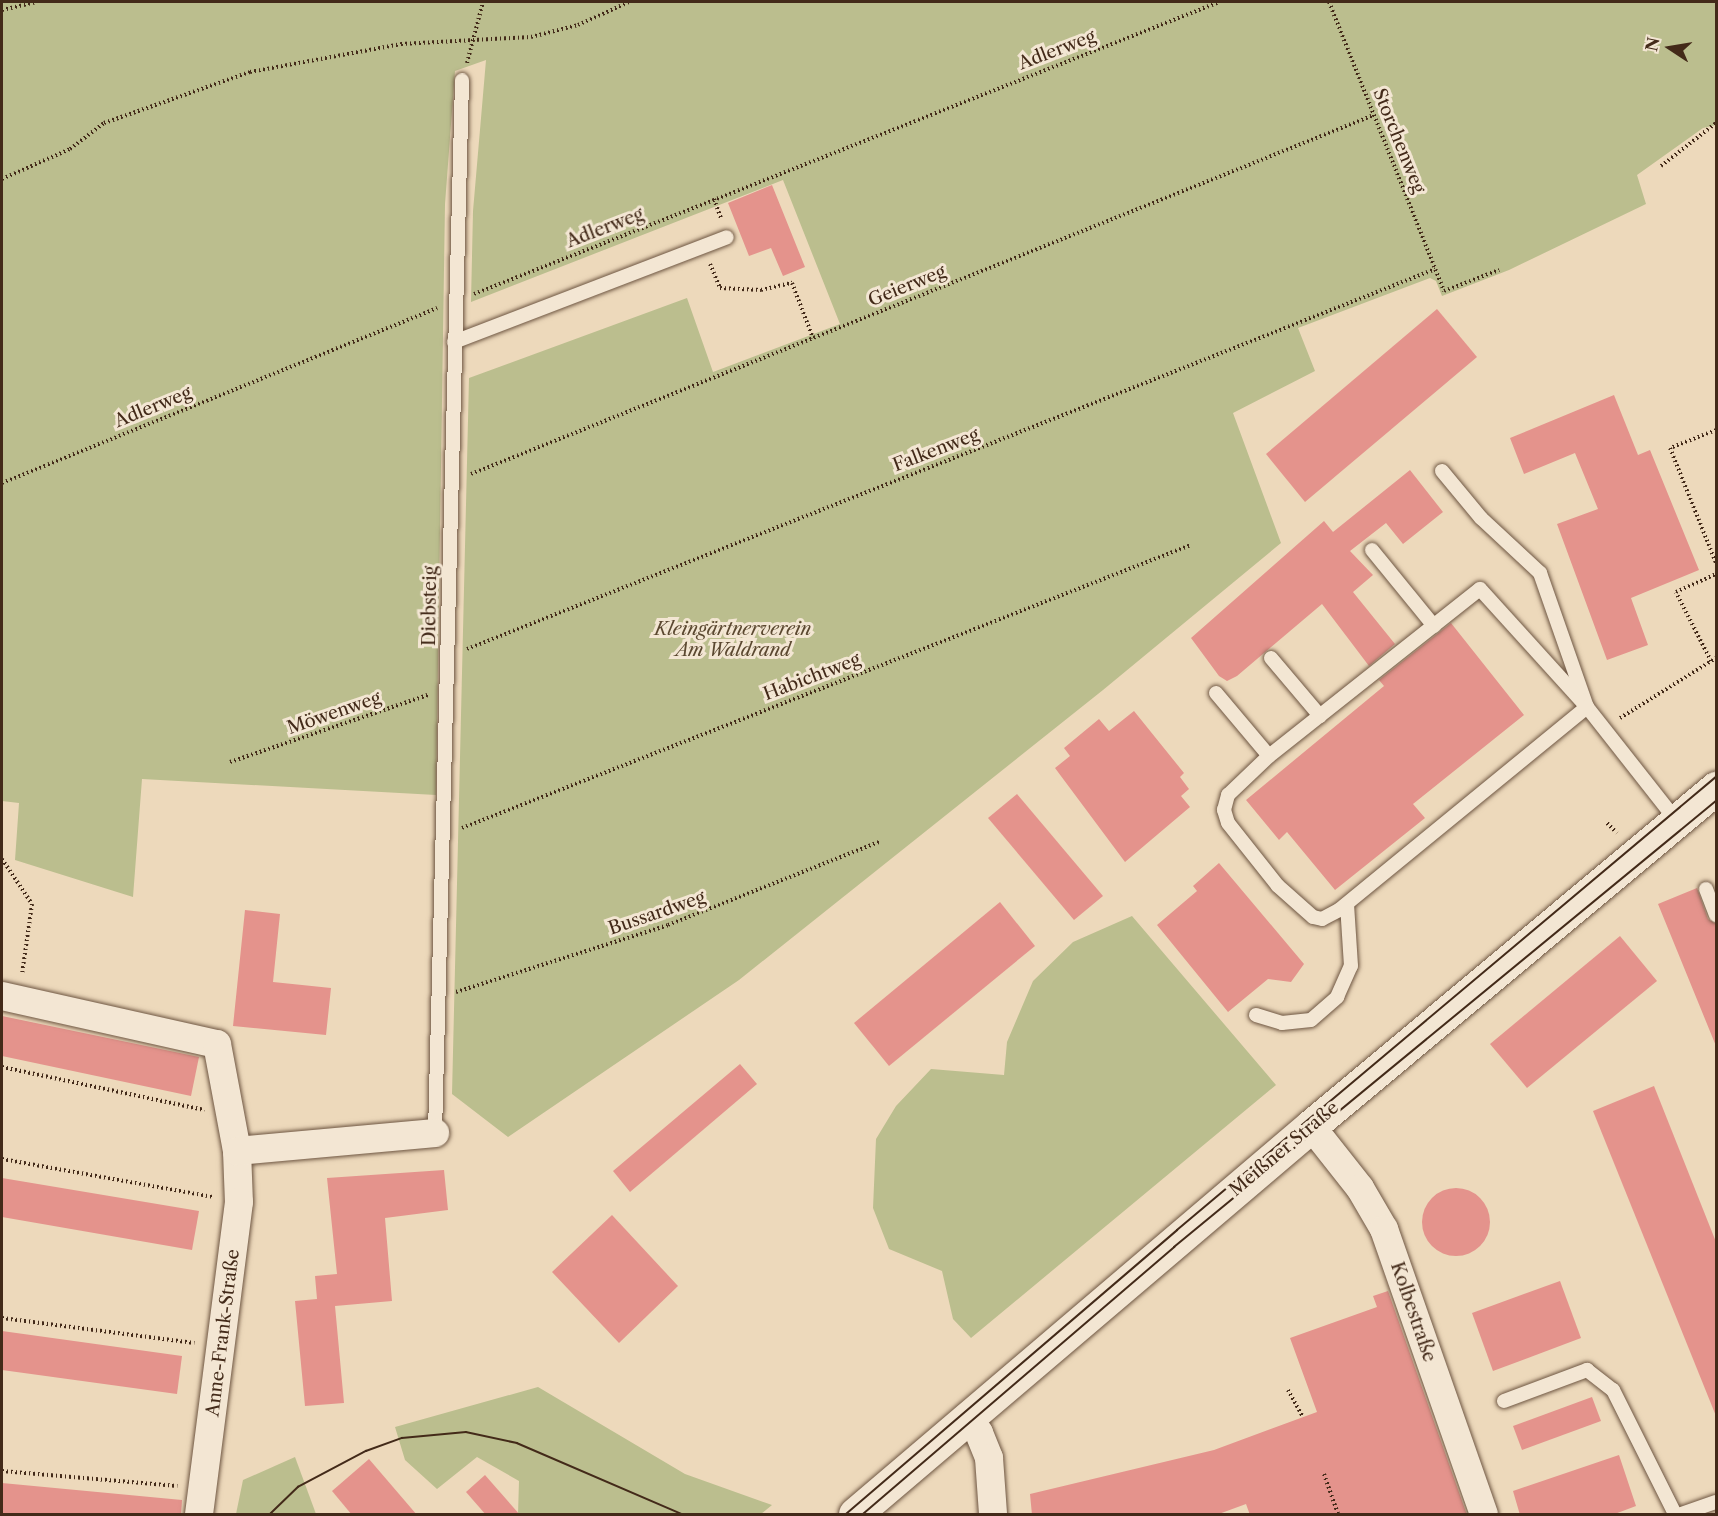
<!DOCTYPE html>
<meta charset="utf-8">
<style>
body{margin:0}
#map{position:relative;width:1718px;height:1516px;overflow:hidden;background:#edd9bb;font-family:"Libre Caslon Text",serif}
div>[style]{position:absolute}
.green>*{inset:0;background:#bbbe8e}
.building>*{inset:0;background:#e4938c}
.round{border-radius:50%}
.path>*{height:4px;margin-top:-2px;transform-origin:0;background:repeating-linear-gradient(90deg,#432a19 0 1.5px,transparent 0 4.5px)}
.roads{filter:drop-shadow(0 0 2px #6e5642) drop-shadow(0 0 2px #6e5642)}
.lane>*{height:14px;margin:-7px;padding:0 7px;transform-origin:7px;border-radius:7px;background:#f3e6d3}
.street>*{height:28px;margin:-14px;padding:0 14px;transform-origin:14px;border-radius:14px;background:#f3e6d3}
.secondary>*{height:33px;margin:-16.5px;padding:0 16.5px;transform-origin:16.5px;border-radius:16.5px;background:#f3e6d3}
.tram>*{height:1.5px;margin:-0.75px;padding:0 0.75px;transform-origin:0.75px;border-radius:0.75px;background:#432a19}
span{translate:-50% -50%;white-space:nowrap;text-align:center;line-height:1.15;-webkit-text-stroke:6px #f3e6d3;paint-order:stroke}
.street-label{font-size:18px;color:#432a19}
.park-label{font-size:18px;color:#5b4830;font-style:italic}
.frame{position:absolute;inset:0;border:3px solid #432a19;pointer-events:none}
.north{position:absolute;left:1640px;top:18px;width:60px;height:60px;-webkit-text-stroke:4px #f3e6d3;paint-order:stroke;rotate:282deg;font-size:16px;font-weight:700;line-height:24px;text-align:center;color:#432a19}
.north::after{content:'';display:block;margin:auto;width:21px;height:27px;background:#432a19;clip-path:polygon(50% 0,100% 100%,50% 72%,0 100%)}
</style>
<div id="map">
<div class="green">
<i style="clip-path:polygon(2px 2px,1716px 2px,1716px 125px,1703px 128px,1637px 175px,1646px 204px,1509px 270px,1442px 296px,1436px 281px,1430px 278px,1298px 328px,1315px 371px,1233px 413px,1281px 543px,1103px 690px,739px 980px,508px 1137px,452px 1094px,469px 378px,687px 298px,713px 372px,840px 324px,783px 180px,471px 302px,473px 211px,486px 60px,455px 71px,445px 204px,436px 795px,142px 779px,133px 897px,15px 860px,19px 803px,2px 801px)"></i>
<i style="clip-path:polygon(1132px 916px,1276px 1085px,971px 1338px,953px 1319px,942px 1271px,889px 1249px,873px 1208px,876px 1139px,896px 1106px,931px 1069px,1004px 1075px,1007px 1042px,1033px 981px,1073px 942px)"></i>
<i style="clip-path:polygon(538px 1387px,685px 1474px,772px 1505px,761px 1514px,518px 1514px,519px 1481px,477px 1457px,437px 1489px,405px 1460px,395px 1427px)"></i>
<i style="clip-path:polygon(295px 1457px,316px 1514px,236px 1514px,243px 1480px)"></i>
</div>
<div class="building">
<i style="clip-path:polygon(772px 185px,805px 267px,783px 276px,771px 248px,749px 256px,728px 203px)"></i>
<i style="clip-path:polygon(1437px 309px,1477px 357px,1305px 502px,1266px 454px)"></i>
<i style="clip-path:polygon(1614px 395px,1638px 455px,1650px 450px,1699px 570px,1631px 598px,1648px 645px,1607px 660px,1557px 524px,1598px 509px,1575px 453px,1524px 474px,1510px 438px)"></i>
<i style="clip-path:polygon(1410px 470px,1443px 512px,1403px 544px,1386px 523px,1350px 551px,1373px 575px,1353px 592px,1395px 644px,1369px 666px,1322px 604px,1237px 676px,1227px 681px,1219px 676px,1191px 638px,1324px 521px,1333px 532px)"></i>
<i style="clip-path:polygon(1451px 623px,1524px 715px,1413px 804px,1425px 818px,1335px 890px,1287px 832px,1279px 840px,1246px 800px,1384px 686px,1379px 680px)"></i>
<i style="clip-path:polygon(1134px 711px,1184px 773px,1180px 777px,1189px 789px,1181px 796px,1190px 807px,1125px 862px,1055px 768px,1070px 756px,1064px 748px,1099px 719px,1109px 731px)"></i>
<i style="clip-path:polygon(1017px 794px,1103px 896px,1074px 920px,988px 818px)"></i>
<i style="clip-path:polygon(1219px 863px,1304px 964px,1291px 982px,1268px 979px,1228px 1012px,1157px 925px,1197px 891px,1193px 886px)"></i>
<i style="clip-path:polygon(1697px 888px,1708px 919px,1716px 924px,1716px 1046px,1658px 904px)"></i>
<i style="clip-path:polygon(1000px 902px,1035px 946px,889px 1066px,854px 1023px)"></i>
<i style="clip-path:polygon(245px 910px,280px 914px,273px 982px,331px 988px,326px 1035px,233px 1026px)"></i>
<i style="clip-path:polygon(1620px 936px,1657px 981px,1527px 1088px,1490px 1044px)"></i>
<i style="clip-path:polygon(2px 1016px,199px 1057px,191px 1096px,2px 1056px)"></i>
<i style="clip-path:polygon(740px 1064px,757px 1084px,630px 1192px,613px 1171px)"></i>
<i style="clip-path:polygon(1654px 1086px,1716px 1242px,1716px 1416px,1593px 1111px)"></i>
<i style="clip-path:polygon(444px 1170px,448px 1210px,385px 1218px,392px 1301px,335px 1306px,344px 1403px,305px 1406px,295px 1301px,317px 1299px,315px 1276px,337px 1274px,327px 1178px)"></i>
<i style="clip-path:polygon(2px 1178px,199px 1211px,192px 1250px,2px 1217px)"></i>
<i class="round" style="left:1422px;top:1188px;width:68px;height:68px"></i>
<i style="clip-path:polygon(612px 1215px,678px 1286px,619px 1343px,552px 1272px)"></i>
<i style="clip-path:polygon(1560px 1281px,1581px 1338px,1493px 1371px,1472px 1313px)"></i>
<i style="clip-path:polygon(1388px 1291px,1467px 1515px,1250px 1515px,1246px 1504px,1216px 1515px,1032px 1515px,1030px 1494px,1214px 1450px,1317px 1412px,1290px 1338px,1377px 1307px,1373px 1296px)"></i>
<i style="clip-path:polygon(2px 1331px,182px 1356px,177px 1394px,2px 1370px)"></i>
<i style="clip-path:polygon(1592px 1397px,1601px 1421px,1522px 1450px,1513px 1426px)"></i>
<i style="clip-path:polygon(1619px 1455px,1636px 1506px,1612px 1515px,1520px 1515px,1513px 1491px)"></i>
<i style="clip-path:polygon(369px 1459px,417px 1515px,352px 1515px,332px 1491px)"></i>
<i style="clip-path:polygon(485px 1475px,520px 1515px,486px 1515px,466px 1492px)"></i>
<i style="clip-path:polygon(2px 1483px,182px 1500px,181px 1515px,2px 1515px)"></i>
</div>
<div class="path">
<i style="left:1329px;top:2px;width:311px;rotate:68.3deg"></i>
<i style="left:1444px;top:291px;width:59px;rotate:-20.9deg"></i>
<i style="left:2px;top:10px;width:35px;rotate:-13deg"></i>
<i style="left:467px;top:63px;width:63px;rotate:-75.3deg"></i>
<i style="left:1661px;top:166px;width:70px;rotate:-38deg"></i>
<i style="left:2px;top:179px;width:74px;rotate:-23.8deg"></i>
<i style="left:70px;top:149px;width:43px;rotate:-37.4deg"></i>
<i style="left:104px;top:123px;width:155px;rotate:-19.3deg"></i>
<i style="left:250px;top:72px;width:154px;rotate:-10.5deg"></i>
<i style="left:401px;top:44px;width:130px;rotate:-3.1deg"></i>
<i style="left:531px;top:37px;width:49px;rotate:-14.3deg"></i>
<i style="left:578px;top:25px;width:56px;rotate:-24.3deg"></i>
<i style="left:714px;top:199px;width:20px;rotate:70deg"></i>
<i style="left:710px;top:264px;width:26px;rotate:67deg"></i>
<i style="left:720px;top:288px;width:41px;rotate:2.8deg"></i>
<i style="left:761px;top:290px;width:32px;rotate:-13deg"></i>
<i style="left:792px;top:283px;width:59px;rotate:69.1deg"></i>
<i style="left:474px;top:294px;width:800px;rotate:-21.4deg"></i>
<i style="left:1716px;top:430px;width:49px;rotate:158.6deg"></i>
<i style="left:1670px;top:448px;width:124px;rotate:68.2deg"></i>
<i style="left:471px;top:474px;width:972px;rotate:-21.68deg"></i>
<i style="left:2px;top:483px;width:469px;rotate:-21.9deg"></i>
<i style="left:467px;top:649px;width:1040px;rotate:-21.43deg"></i>
<i style="left:1711px;top:661px;width:77px;rotate:-116.9deg"></i>
<i style="left:1676px;top:592px;width:44px;rotate:-24.2deg"></i>
<i style="left:1620px;top:718px;width:113px;rotate:-32deg"></i>
<i style="left:230px;top:762px;width:209px;rotate:-18.7deg"></i>
<i style="left:1607px;top:823px;width:14px;rotate:45deg"></i>
<i style="left:462px;top:828px;width:782px;rotate:-21.22deg"></i>
<i style="left:2px;top:859px;width:54px;rotate:56.3deg"></i>
<i style="left:32px;top:904px;width:71px;rotate:98.1deg"></i>
<i style="left:456px;top:992px;width:222px;rotate:-17.5deg"></i>
<i style="left:668px;top:925px;width:227px;rotate:-21.5deg"></i>
<i style="left:2px;top:1067px;width:207px;rotate:12deg"></i>
<i style="left:2px;top:1159px;width:214px;rotate:10.2deg"></i>
<i style="left:2px;top:1318px;width:194px;rotate:7.4deg"></i>
<i style="left:1288px;top:1390px;width:31px;rotate:61deg"></i>
<i style="left:2px;top:1471px;width:176px;rotate:4.9deg"></i>
<i style="left:1324px;top:1474px;width:42px;rotate:70.7deg"></i>
</div>
<div class="roads">
<div class="lane">
<i style="left:454px;top:342px;width:292px;rotate:-21deg"></i>
<i style="left:1442px;top:471px;width:61px;rotate:50.3deg"></i>
<i style="left:1481px;top:518px;width:81px;rotate:43deg"></i>
<i style="left:1540px;top:573px;width:142px;rotate:70.7deg"></i>
<i style="left:1587px;top:707px;width:144px;rotate:51.8deg"></i>
<i style="left:1372px;top:550px;width:98px;rotate:50.8deg"></i>
<i style="left:1480px;top:589px;width:159px;rotate:47.8deg"></i>
<i style="left:1587px;top:707px;width:320px;rotate:140.7deg"></i>
<i style="left:1339px;top:910px;width:19px;rotate:152deg"></i>
<i style="left:1322px;top:919px;width:9px;rotate:-167deg"></i>
<i style="left:1313px;top:917px;width:47px;rotate:-138.5deg"></i>
<i style="left:1278px;top:886px;width:80px;rotate:-128.4deg"></i>
<i style="left:1228px;top:823px;width:14px;rotate:-107deg"></i>
<i style="left:1224px;top:810px;width:16px;rotate:-75deg"></i>
<i style="left:1228px;top:795px;width:57px;rotate:-43.6deg"></i>
<i style="left:1269px;top:756px;width:269px;rotate:-38.4deg"></i>
<i style="left:1271px;top:658px;width:76px;rotate:49.8deg"></i>
<i style="left:1216px;top:693px;width:82px;rotate:49.9deg"></i>
<i style="left:1706px;top:889px;width:28px;rotate:69deg"></i>
<i style="left:1256px;top:1015px;width:27px;rotate:17deg"></i>
<i style="left:1282px;top:1023px;width:29px;rotate:-6deg"></i>
<i style="left:1311px;top:1020px;width:35px;rotate:-41deg"></i>
<i style="left:1337px;top:997px;width:34px;rotate:-66deg"></i>
<i style="left:1351px;top:966px;width:62px;rotate:-93.7deg"></i>
<i style="left:435px;top:1133px;width:1053px;rotate:-88.53deg"></i>
<i style="left:1504px;top:1401px;width:89px;rotate:-20.5deg"></i>
<i style="left:1587px;top:1370px;width:33px;rotate:38deg"></i>
<i style="left:1613px;top:1390px;width:139px;rotate:63.4deg"></i>
<i style="left:1681px;top:1514px;width:37px;rotate:-19deg"></i>
</div>
<div class="street">
<i style="left:2px;top:996px;width:220px;rotate:12.6deg"></i>
<i style="left:217px;top:1044px;width:109px;rotate:79.4deg"></i>
<i style="left:237px;top:1151px;width:51px;rotate:87.8deg"></i>
<i style="left:239px;top:1202px;width:315px;rotate:97.3deg"></i>
<i style="left:1311px;top:1126px;width:79px;rotate:51.7deg"></i>
<i style="left:1360px;top:1188px;width:48px;rotate:59.7deg"></i>
<i style="left:1384px;top:1229px;width:302px;rotate:70.7deg"></i>
<i style="left:237px;top:1151px;width:199px;rotate:-5.2deg"></i>
<i style="left:967px;top:1417px;width:20px;rotate:53deg"></i>
<i style="left:979px;top:1433px;width:27px;rotate:68deg"></i>
<i style="left:989px;top:1458px;width:56px;rotate:85.9deg"></i>
</div>
<div class="secondary">
<i style="left:855px;top:1514px;width:599px;rotate:-40.39deg"></i>
<i style="left:1311px;top:1126px;width:528px;rotate:-39.85deg"></i>
</div>
</div>
<div class="tram">
<i style="left:270px;top:1514px;width:39px;rotate:-44deg"></i>
<i style="left:298px;top:1487px;width:77px;rotate:-27.9deg"></i>
<i style="left:366px;top:1451px;width:38px;rotate:-20deg"></i>
<i style="left:402px;top:1438px;width:64px;rotate:-5.4deg"></i>
<i style="left:466px;top:1432px;width:52px;rotate:12.2deg"></i>
<i style="left:517px;top:1443px;width:180px;rotate:23.3deg"></i>
<i style="left:846px;top:1514px;width:436px;rotate:-40.6deg"></i>
<i style="left:1177px;top:1230px;width:704px;rotate:-40.05deg"></i>
<i style="left:863px;top:1514px;width:410px;rotate:-40.6deg"></i>
<i style="left:1174px;top:1247px;width:702px;rotate:-39.45deg"></i>
</div>
<div class="street-label">
<span style="left:1057px;top:50px;rotate:-21deg">Adlerweg</span>
<span style="left:1399px;top:141px;rotate:68deg">Storchenweg</span>
<span style="left:605px;top:228px;rotate:-21deg">Adlerweg</span>
<span style="left:907px;top:286px;rotate:-22deg">Geierweg</span>
<span style="left:153px;top:407px;rotate:-22deg">Adlerweg</span>
<span style="left:936px;top:450px;rotate:-21deg">Falkenweg</span>
<span style="left:430px;top:606px;rotate:-89deg">Diebsteig</span>
<span style="left:812px;top:677px;rotate:-21deg">Habichtweg</span>
<span style="left:334px;top:713px;rotate:-19deg">Möwenweg</span>
<span style="left:657px;top:913px;rotate:-19deg">Bussardweg</span>
<span style="left:1284px;top:1149px;rotate:-40deg">Meißner Straße</span>
<span style="left:1413px;top:1312px;rotate:71deg">Kolbestraße</span>
<span style="left:223px;top:1333px;rotate:-83deg">Anne-Frank-Straße</span>
</div>
<div class="park-label">
<span style="left:733px;top:640px">Kleingärtnerverein<br>Am Waldrand</span>
</div>
<div class="frame"></div>
<div class="north">N</div>
</div>
